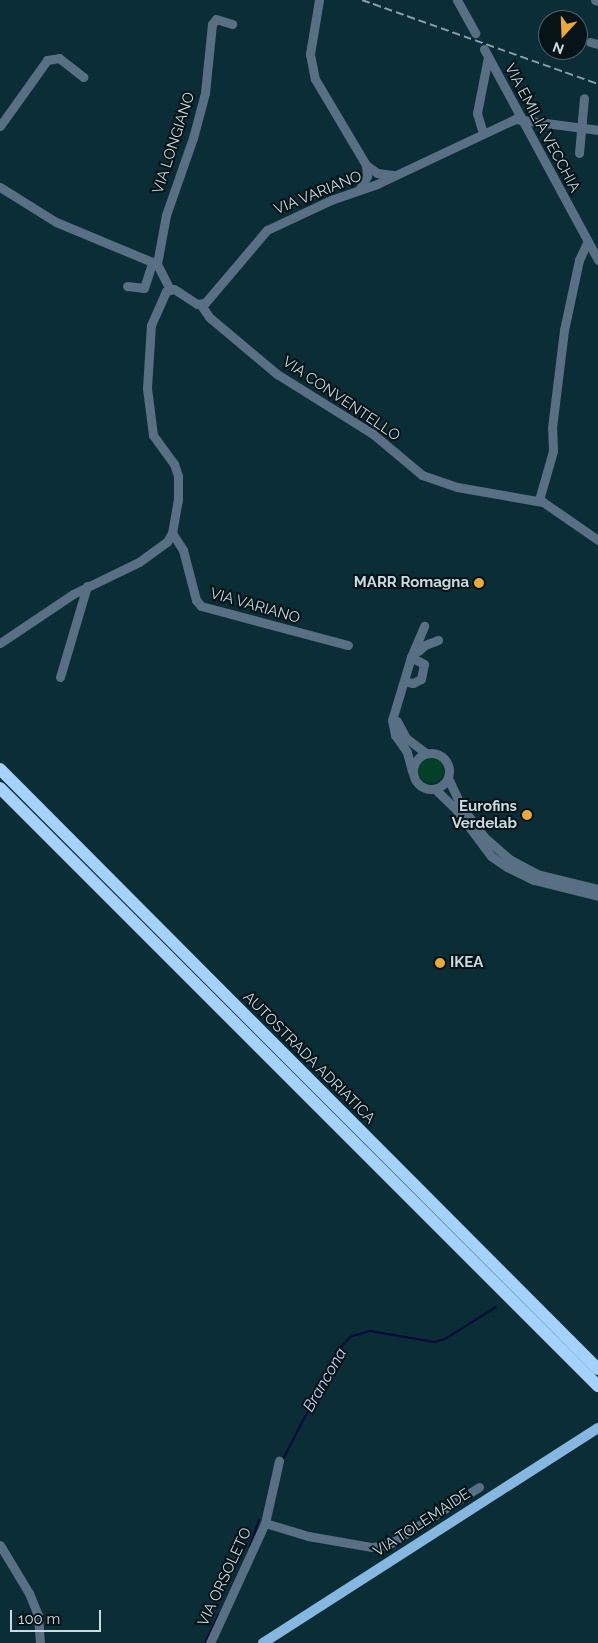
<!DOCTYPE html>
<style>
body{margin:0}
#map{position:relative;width:598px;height:1643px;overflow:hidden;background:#0b2d36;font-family:Raleway,sans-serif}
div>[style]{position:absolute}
.green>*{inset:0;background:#024028}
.round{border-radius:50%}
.stream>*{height:2px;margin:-1px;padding:0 1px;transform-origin:1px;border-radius:1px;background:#09083b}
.minor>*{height:9px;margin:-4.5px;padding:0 4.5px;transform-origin:4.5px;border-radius:4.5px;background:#597084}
.minor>.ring{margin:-4.5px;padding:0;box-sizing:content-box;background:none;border:9px solid #597084;border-radius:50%}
.major>*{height:10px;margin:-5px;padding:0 5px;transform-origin:5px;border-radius:5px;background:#86b7e1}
.highway>*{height:12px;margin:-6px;padding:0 6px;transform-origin:6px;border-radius:6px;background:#a4d2fa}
.rail>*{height:2px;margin-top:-1px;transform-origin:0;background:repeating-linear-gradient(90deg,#889fa6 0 8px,transparent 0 12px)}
.dots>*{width:14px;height:14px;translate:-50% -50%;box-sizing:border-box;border:2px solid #061317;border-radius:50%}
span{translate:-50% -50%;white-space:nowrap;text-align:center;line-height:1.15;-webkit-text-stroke:4px #061317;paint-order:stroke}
.street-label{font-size:15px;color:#cadbe1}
.poi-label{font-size:15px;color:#cadbe1;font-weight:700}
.right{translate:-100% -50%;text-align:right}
.left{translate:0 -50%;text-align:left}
.water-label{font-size:16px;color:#c4cef0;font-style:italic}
.north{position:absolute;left:538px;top:10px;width:50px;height:50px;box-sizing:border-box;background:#061317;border:1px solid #546368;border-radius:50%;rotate:200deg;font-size:14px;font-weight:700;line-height:20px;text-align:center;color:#cadbe1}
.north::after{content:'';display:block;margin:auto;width:18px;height:22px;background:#eca93a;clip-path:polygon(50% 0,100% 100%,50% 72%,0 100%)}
.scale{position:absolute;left:10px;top:1610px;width:91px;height:22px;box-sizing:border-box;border:2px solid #cadbe1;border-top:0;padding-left:6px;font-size:15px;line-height:18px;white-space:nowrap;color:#cadbe1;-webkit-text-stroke:4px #061317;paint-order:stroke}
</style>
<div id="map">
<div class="green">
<i class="round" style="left:418px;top:757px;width:26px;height:26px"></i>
</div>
<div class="stream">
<i style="left:282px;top:1461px;width:128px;rotate:-62.6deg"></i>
<i style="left:341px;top:1347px;width:13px;rotate:-48deg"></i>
<i style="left:350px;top:1337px;width:21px;rotate:-17deg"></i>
<i style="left:370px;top:1331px;width:65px;rotate:9.8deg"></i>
<i style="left:434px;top:1342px;width:11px;rotate:-15deg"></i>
<i style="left:445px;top:1339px;width:60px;rotate:-32.1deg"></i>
<i style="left:250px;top:1546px;width:28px;rotate:-71deg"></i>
<i style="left:205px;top:1643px;width:32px;rotate:-64deg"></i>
</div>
<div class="minor">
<i style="left:319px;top:0;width:55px;rotate:99.5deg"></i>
<i style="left:310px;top:54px;width:25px;rotate:79deg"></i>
<i style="left:315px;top:79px;width:100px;rotate:59.3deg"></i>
<i style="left:457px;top:0;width:38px;rotate:61deg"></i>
<i style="left:595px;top:0;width:3px;rotate:18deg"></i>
<i style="left:590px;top:42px;width:8px;rotate:14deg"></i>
<i style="left:484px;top:49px;width:240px;rotate:61.6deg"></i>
<i style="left:0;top:126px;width:81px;rotate:-54.5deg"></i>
<i style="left:47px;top:60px;width:12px;rotate:-9deg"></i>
<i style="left:59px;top:58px;width:31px;rotate:38deg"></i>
<i style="left:483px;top:133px;width:21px;rotate:-107deg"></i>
<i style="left:477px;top:113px;width:57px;rotate:-78.9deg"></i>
<i style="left:579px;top:153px;width:55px;rotate:-84.8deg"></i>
<i style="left:0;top:187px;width:66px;rotate:32deg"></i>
<i style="left:56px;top:222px;width:109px;rotate:22.6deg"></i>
<i style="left:157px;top:264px;width:28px;rotate:63deg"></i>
<i style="left:359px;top:190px;width:16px;rotate:-60deg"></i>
<i style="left:367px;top:176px;width:11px;rotate:-95deg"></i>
<i style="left:366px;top:165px;width:14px;rotate:36deg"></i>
<i style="left:377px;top:173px;width:16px;rotate:7deg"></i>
<i style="left:127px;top:286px;width:17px;rotate:7deg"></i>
<i style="left:144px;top:288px;width:22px;rotate:-72deg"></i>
<i style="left:151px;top:267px;width:7px;rotate:-27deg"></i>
<i style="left:157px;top:264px;width:50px;rotate:-79.6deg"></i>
<i style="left:166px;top:215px;width:82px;rotate:-70.7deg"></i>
<i style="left:193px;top:138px;width:47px;rotate:-75.1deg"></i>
<i style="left:205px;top:93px;width:69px;rotate:-84.2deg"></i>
<i style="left:212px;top:24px;width:6px;rotate:-51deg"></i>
<i style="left:216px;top:19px;width:17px;rotate:17deg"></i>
<i style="left:201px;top:305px;width:14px;rotate:56deg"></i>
<i style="left:209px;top:317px;width:89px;rotate:40deg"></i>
<i style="left:277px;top:374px;width:113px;rotate:32deg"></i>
<i style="left:373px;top:434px;width:64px;rotate:39.9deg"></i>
<i style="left:422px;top:475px;width:37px;rotate:19deg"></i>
<i style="left:457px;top:487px;width:87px;rotate:9.9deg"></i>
<i style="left:543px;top:502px;width:67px;rotate:34.6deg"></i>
<i style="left:539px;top:500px;width:51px;rotate:-74.1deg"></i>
<i style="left:553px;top:451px;width:23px;rotate:-92deg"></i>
<i style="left:552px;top:428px;width:99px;rotate:-83deg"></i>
<i style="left:564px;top:330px;width:72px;rotate:-77.9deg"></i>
<i style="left:579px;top:260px;width:19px;rotate:-65deg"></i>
<i style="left:172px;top:533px;width:20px;rotate:57deg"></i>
<i style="left:183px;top:550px;width:52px;rotate:75.4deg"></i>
<i style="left:196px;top:600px;width:8px;rotate:50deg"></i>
<i style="left:201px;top:606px;width:152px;rotate:14.9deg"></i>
<i style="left:0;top:643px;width:88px;rotate:-33.9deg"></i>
<i style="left:73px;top:594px;width:73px;rotate:-25.9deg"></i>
<i style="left:139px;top:562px;width:34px;rotate:-36deg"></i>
<i style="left:167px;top:542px;width:10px;rotate:-61deg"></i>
<i style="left:172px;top:533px;width:34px;rotate:-80deg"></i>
<i style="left:178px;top:500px;width:24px;rotate:-90deg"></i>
<i style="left:178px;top:476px;width:13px;rotate:-108deg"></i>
<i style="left:174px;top:464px;width:36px;rotate:-126deg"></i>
<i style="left:153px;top:435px;width:47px;rotate:-97.3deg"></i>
<i style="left:147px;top:388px;width:63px;rotate:-86.4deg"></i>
<i style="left:151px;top:325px;width:37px;rotate:-66deg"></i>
<i style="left:166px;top:291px;width:8px;rotate:-14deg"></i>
<i style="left:174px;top:289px;width:27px;rotate:33deg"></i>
<i style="left:197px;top:304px;width:8px;rotate:-7deg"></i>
<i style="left:205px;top:303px;width:96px;rotate:-49.7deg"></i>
<i style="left:267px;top:230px;width:71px;rotate:-25.1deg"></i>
<i style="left:331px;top:200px;width:49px;rotate:-19.2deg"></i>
<i style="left:377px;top:184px;width:153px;rotate:-25.2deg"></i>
<i style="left:515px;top:119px;width:84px;rotate:7.5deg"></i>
<i style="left:418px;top:651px;width:9px;rotate:-41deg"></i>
<i style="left:425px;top:645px;width:14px;rotate:-21deg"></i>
<i style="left:60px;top:677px;width:95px;rotate:-73.5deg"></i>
<i style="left:404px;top:681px;width:9px;rotate:13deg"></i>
<i style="left:413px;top:683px;width:9px;rotate:-27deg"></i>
<i style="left:421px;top:679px;width:15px;rotate:-79deg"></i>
<i style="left:424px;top:664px;width:15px;rotate:-152deg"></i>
<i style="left:397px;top:721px;width:19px;rotate:62deg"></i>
<i style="left:406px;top:738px;width:25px;rotate:37deg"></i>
<i class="ring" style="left:413px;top:753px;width:27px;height:27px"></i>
<i style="left:412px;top:771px;width:20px;rotate:-105deg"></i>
<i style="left:407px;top:752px;width:21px;rotate:-125deg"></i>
<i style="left:395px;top:735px;width:15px;rotate:-101deg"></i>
<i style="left:392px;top:720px;width:66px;rotate:-73.2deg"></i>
<i style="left:411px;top:657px;width:34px;rotate:-67deg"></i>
<i style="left:448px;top:778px;width:31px;rotate:65deg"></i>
<i style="left:461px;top:806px;width:39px;rotate:53deg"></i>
<i style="left:484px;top:837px;width:33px;rotate:41deg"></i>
<i style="left:509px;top:859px;width:32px;rotate:28deg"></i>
<i style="left:537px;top:874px;width:63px;rotate:13.8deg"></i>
<i style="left:435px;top:789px;width:28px;rotate:44deg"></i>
<i style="left:455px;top:808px;width:60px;rotate:53.1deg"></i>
<i style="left:491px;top:856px;width:19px;rotate:35deg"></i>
<i style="left:507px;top:867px;width:30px;rotate:26deg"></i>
<i style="left:534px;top:880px;width:66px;rotate:14deg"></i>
<i style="left:265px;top:1523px;width:45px;rotate:16.8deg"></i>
<i style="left:308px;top:1536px;width:65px;rotate:9.8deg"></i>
<i style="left:372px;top:1547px;width:16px;rotate:-7deg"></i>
<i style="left:388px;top:1545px;width:108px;rotate:-32.5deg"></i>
<i style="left:0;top:1545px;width:56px;rotate:58.9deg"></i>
<i style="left:29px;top:1593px;width:24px;rotate:68deg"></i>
<i style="left:38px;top:1615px;width:28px;rotate:86deg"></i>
<i style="left:210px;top:1643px;width:132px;rotate:-65.4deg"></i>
<i style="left:265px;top:1523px;width:64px;rotate:-77.3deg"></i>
</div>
<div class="major">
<i style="left:263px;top:1643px;width:398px;rotate:-32.7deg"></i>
</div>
<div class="highway">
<i style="left:0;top:769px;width:847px;rotate:45.1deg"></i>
<i style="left:0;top:788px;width:846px;rotate:45deg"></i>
</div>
<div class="rail">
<i style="left:362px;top:0;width:251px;rotate:19.6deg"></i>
</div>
<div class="dots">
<i style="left:479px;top:583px;background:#eca93a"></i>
<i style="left:527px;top:815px;background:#eca93a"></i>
<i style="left:440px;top:963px;background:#eca93a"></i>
</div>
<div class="street-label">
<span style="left:542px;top:128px;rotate:62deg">VIA EMILIA VECCHIA</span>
<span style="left:174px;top:143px;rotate:-72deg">VIA LONGIANO</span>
<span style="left:318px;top:193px;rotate:-22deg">VIA VARIANO</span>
<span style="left:341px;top:399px;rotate:34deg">VIA CONVENTELLO</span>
<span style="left:255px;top:606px;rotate:16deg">VIA VARIANO</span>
<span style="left:309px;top:1058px;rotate:45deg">AUTOSTRADA ADRIATICA</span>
<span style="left:422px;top:1523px;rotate:-33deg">VIA TOLEMAIDE</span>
<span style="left:225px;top:1577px;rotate:-65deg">VIA ORSOLETO</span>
</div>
<div class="poi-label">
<span class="right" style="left:469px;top:583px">MARR Romagna</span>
<span class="right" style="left:517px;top:815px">Eurofins<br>Verdelab</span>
<span class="left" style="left:450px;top:963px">IKEA</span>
</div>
<div class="water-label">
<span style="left:325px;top:1380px;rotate:-60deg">Brancona</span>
</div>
<div class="north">N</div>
<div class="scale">100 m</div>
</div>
